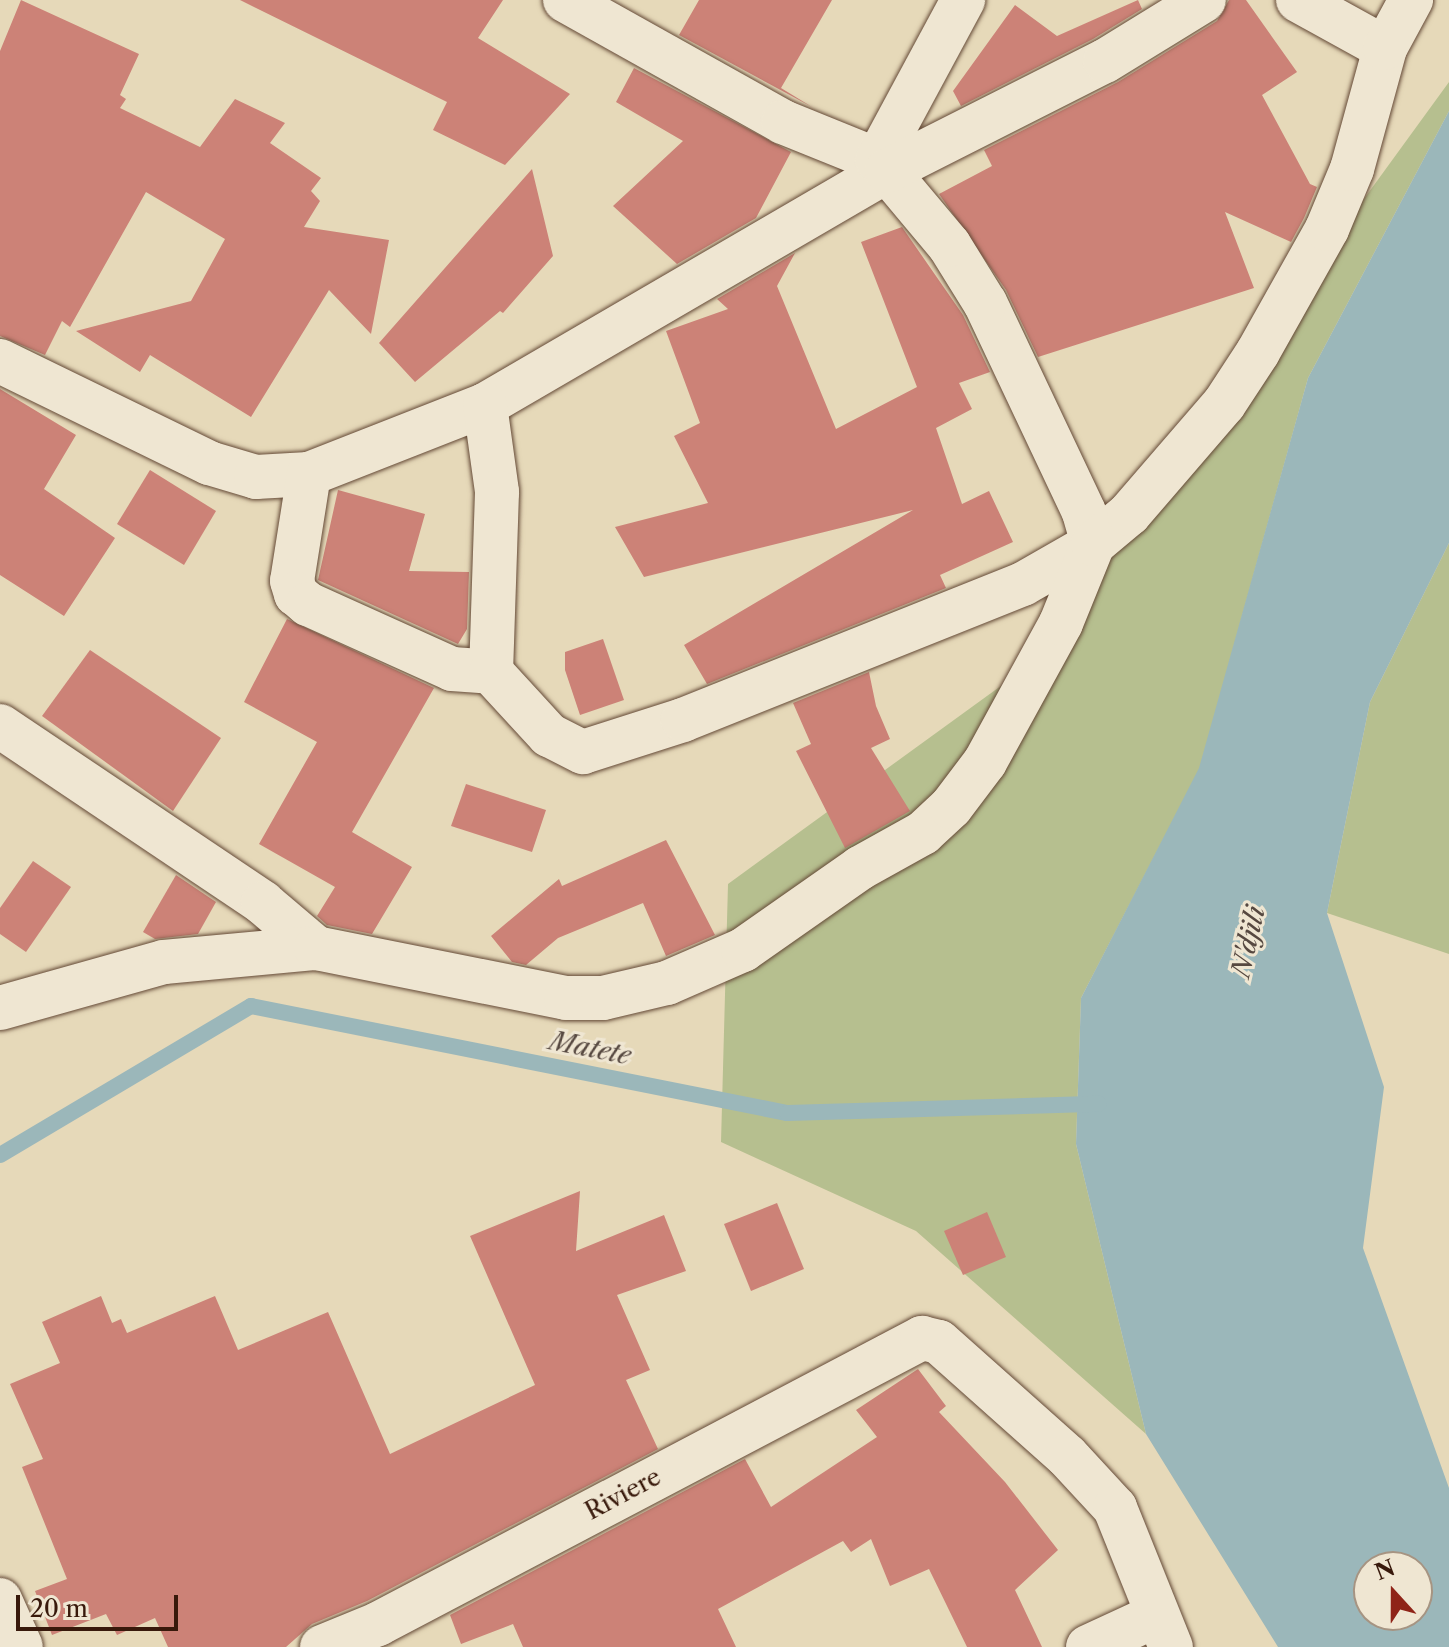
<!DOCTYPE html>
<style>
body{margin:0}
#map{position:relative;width:1449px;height:1647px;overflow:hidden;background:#e6d9b9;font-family:"Libre Caslon Text",serif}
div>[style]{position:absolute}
.green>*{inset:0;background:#b6bf8f}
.water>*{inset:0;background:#9bb7ba}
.stream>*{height:16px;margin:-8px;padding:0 8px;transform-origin:8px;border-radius:8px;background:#9bb7ba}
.building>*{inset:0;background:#cc8277}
.roads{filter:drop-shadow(0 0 2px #644936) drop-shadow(0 0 2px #644936)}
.minor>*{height:44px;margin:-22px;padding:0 22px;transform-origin:22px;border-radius:22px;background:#efe6d2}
span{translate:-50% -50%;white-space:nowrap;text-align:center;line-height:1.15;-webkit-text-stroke:6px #efe6d2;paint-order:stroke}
.street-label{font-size:24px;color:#38190b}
.water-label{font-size:26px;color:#564840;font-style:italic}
.north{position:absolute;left:1353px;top:1551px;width:80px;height:80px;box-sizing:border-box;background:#efe6d2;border:2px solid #a69482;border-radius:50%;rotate:339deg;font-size:22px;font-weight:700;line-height:32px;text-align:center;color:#38190b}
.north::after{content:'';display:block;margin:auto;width:28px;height:36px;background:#8f2418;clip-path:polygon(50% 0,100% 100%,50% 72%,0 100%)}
.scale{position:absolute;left:16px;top:1595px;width:162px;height:36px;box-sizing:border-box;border:4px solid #38190b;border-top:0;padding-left:10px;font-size:24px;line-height:28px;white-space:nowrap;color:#38190b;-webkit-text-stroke:6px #efe6d2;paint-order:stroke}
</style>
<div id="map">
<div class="green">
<i style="clip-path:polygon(1449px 82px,1449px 111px,1308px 378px,1200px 768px,1081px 998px,1076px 1144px,1146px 1434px,916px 1231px,721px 1142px,728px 884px,1020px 672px)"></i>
<i style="clip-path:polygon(1449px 543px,1449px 954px,1327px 913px,1370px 702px)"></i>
</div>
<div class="water">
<i style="clip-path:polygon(evenodd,1449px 111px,1449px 543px,1370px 702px,1327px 913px,1384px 1087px,1363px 1248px,1449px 1488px,1449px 1647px,1278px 1647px,1146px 1434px,1076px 1144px,1081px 998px,1199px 768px,1308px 378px,1449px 111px,1369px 1567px,1417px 1567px,1417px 1615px,1369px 1615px,1369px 1567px)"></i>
</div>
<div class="stream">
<i style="left:0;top:1155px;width:292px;rotate:-30.7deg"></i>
<i style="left:251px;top:1006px;width:547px;rotate:11.29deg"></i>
<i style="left:787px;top:1113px;width:312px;rotate:-1.7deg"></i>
</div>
<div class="building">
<i style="clip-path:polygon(21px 0,139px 54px,120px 95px,126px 99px,120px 108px,200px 147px,235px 99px,285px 123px,270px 143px,321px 178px,311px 191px,320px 201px,304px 227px,389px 240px,371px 334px,329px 290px,251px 417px,150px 355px,140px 372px,76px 331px,191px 301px,225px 239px,146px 192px,70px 327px,62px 321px,45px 355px,0 336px,0 51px)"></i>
<i style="clip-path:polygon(240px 0,503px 0,478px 38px,570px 94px,505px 165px,433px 130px,447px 102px)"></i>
<i style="clip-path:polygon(699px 0,832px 0,781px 88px,812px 107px,679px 35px)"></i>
<i style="clip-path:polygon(1138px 0,1142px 9px,1093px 39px,961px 106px,953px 91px,1015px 5px,1057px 36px)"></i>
<i style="clip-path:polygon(1229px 0,1246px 0,1297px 72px,1262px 95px,1310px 184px,1317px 187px,1304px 218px,1291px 242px,1225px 212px,1254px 288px,1038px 357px,1006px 290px,939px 194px,992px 166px,984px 150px,1118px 82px,1217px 21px)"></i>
<i style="clip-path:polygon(634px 68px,791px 152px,756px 218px,677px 264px,613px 206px,683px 141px,616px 102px)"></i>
<i style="clip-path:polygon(532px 169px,553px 256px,503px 313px,500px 311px,415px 382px,379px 343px)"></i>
<i style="clip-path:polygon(902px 227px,963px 315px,990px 372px,959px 383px,972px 409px,936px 428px,962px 504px,989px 491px,1013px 542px,940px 575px,946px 588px,707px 684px,684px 645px,913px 510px,644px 577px,615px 527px,708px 503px,674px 436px,700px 423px,666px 331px,728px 309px,717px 299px,795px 253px,777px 286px,836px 429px,917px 387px,861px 242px)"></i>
<i style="clip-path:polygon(0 389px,76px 435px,44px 489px,115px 538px,64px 616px,0 575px)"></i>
<i style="clip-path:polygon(150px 470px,216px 511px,184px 565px,117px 524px)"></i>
<i style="clip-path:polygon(338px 490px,425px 514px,409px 571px,469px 572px,467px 629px,458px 644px,318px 580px)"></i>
<i style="clip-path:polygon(287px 619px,434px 688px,352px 832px,412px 867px,372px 934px,327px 925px,317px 916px,335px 887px,259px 844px,317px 742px,244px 702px)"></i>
<i style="clip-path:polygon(603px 639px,624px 700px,580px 715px,565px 670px,565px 652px)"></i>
<i style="clip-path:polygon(90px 650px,221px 738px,173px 811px,42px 716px)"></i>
<i style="clip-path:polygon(869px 672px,876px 706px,890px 739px,871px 748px,910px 811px,845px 848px,796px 751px,811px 744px,793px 703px)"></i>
<i style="clip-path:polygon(466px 784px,546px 810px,532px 852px,451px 826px)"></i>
<i style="clip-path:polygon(666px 840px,715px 935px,666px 956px,643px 903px,558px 938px,526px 965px,512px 962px,491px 936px,559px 879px,562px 886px)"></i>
<i style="clip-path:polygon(33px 861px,71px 887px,26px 952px,0 934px,0 908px)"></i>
<i style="clip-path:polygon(176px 875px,216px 902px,198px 934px,155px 939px,143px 932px)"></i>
<i style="clip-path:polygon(580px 1191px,576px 1251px,664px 1215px,686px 1271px,617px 1295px,650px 1370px,626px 1380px,658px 1449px,367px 1601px,312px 1624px,286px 1647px,168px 1647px,155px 1618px,117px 1635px,106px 1614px,52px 1635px,35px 1591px,67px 1579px,22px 1467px,43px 1459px,10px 1384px,60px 1363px,42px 1322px,101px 1296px,112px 1323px,121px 1319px,127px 1333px,215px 1296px,238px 1350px,328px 1312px,390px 1454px,535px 1385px,470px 1236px)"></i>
<i style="clip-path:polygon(777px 1203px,804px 1269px,751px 1291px,724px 1224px)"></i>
<i style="clip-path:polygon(987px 1212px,1006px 1257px,963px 1275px,944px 1231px)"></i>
<i style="clip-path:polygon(918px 1369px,946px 1406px,939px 1412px,1005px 1482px,1058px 1550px,1015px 1590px,1042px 1647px,967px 1647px,929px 1569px,890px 1586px,871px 1539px,851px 1552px,843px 1541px,718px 1609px,736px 1647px,523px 1647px,513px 1624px,461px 1644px,450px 1615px,745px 1459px,771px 1507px,877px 1437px,856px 1410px)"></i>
</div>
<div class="roads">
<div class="minor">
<i style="left:565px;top:0;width:250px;rotate:29.2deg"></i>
<i style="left:783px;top:122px;width:101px;rotate:22deg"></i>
<i style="left:1298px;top:0;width:99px;rotate:28.9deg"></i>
<i style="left:0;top:361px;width:233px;rotate:26deg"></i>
<i style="left:209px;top:463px;width:49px;rotate:16.6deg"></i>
<i style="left:256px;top:477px;width:53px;rotate:-3.2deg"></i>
<i style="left:309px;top:474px;width:189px;rotate:-21.4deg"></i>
<i style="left:485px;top:405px;width:465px;rotate:-30.2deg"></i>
<i style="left:887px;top:171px;width:15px;rotate:-132deg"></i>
<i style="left:877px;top:160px;width:182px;rotate:-61.7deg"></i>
<i style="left:485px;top:405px;width:88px;rotate:82.1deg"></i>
<i style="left:497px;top:492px;width:180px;rotate:91.9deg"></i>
<i style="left:309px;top:474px;width:108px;rotate:99deg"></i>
<i style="left:292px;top:581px;width:14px;rotate:73deg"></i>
<i style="left:296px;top:594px;width:16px;rotate:40deg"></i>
<i style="left:308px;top:604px;width:158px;rotate:24.3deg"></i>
<i style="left:452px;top:669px;width:39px;rotate:4deg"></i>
<i style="left:491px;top:672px;width:86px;rotate:47.4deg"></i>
<i style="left:549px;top:735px;width:38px;rotate:27deg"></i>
<i style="left:583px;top:752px;width:105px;rotate:-17.7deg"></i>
<i style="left:683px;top:720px;width:366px;rotate:-21.8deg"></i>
<i style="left:1023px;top:584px;width:81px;rotate:-29.7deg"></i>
<i style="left:1093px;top:544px;width:33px;rotate:-106deg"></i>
<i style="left:1084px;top:512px;width:231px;rotate:-115.3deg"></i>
<i style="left:985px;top:303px;width:68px;rotate:-121.8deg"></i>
<i style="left:949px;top:245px;width:97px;rotate:-130deg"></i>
<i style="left:887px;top:171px;width:244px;rotate:-26.8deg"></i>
<i style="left:1105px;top:61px;width:116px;rotate:-31.6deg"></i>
<i style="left:0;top:726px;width:317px;rotate:33.9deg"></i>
<i style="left:263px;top:903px;width:70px;rotate:40.3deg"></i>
<i style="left:0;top:1008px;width:170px;rotate:-15.7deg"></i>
<i style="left:164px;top:962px;width:153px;rotate:-5.3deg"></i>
<i style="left:316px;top:948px;width:255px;rotate:11.3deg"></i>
<i style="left:566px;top:998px;width:37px"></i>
<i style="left:603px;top:998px;width:66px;rotate:-13.2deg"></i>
<i style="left:667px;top:983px;width:83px;rotate:-23.5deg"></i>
<i style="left:743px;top:950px;width:143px;rotate:-35deg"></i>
<i style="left:860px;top:868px;width:72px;rotate:-29.1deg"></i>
<i style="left:923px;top:833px;width:38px;rotate:-43deg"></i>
<i style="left:951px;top:807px;width:56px;rotate:-52.9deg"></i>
<i style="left:985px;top:762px;width:158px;rotate:-61.3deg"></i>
<i style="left:1061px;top:623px;width:85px;rotate:-67.9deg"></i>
<i style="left:1093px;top:544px;width:47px;rotate:-39.8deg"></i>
<i style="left:1129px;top:514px;width:145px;rotate:-49.2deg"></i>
<i style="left:1224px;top:404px;width:62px;rotate:-56.8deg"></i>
<i style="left:1258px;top:352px;width:141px;rotate:-60.7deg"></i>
<i style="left:1327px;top:229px;width:65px;rotate:-67.4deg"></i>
<i style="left:1352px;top:169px;width:125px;rotate:-74.7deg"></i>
<i style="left:1385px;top:48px;width:55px;rotate:-61.6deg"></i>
<i style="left:0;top:1600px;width:51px;rotate:65.9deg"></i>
<i style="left:322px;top:1647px;width:61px;rotate:-22.3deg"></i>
<i style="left:378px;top:1624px;width:615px;rotate:-27.73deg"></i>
<i style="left:922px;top:1338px;width:17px;rotate:13deg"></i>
<i style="left:939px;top:1342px;width:171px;rotate:41.7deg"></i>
<i style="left:1067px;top:1456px;width:71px;rotate:47.3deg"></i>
<i style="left:1115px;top:1508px;width:150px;rotate:68.1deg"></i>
<i style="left:1088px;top:1647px;width:74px;rotate:-24.8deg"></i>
</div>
</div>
<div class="street-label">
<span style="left:623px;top:1494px;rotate:-28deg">Riviere</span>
</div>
<div class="water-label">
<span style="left:1249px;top:942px;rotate:-77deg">N'djili</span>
<span style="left:590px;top:1049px;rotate:11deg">Matete</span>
</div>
<div class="north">N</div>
<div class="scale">20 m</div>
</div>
